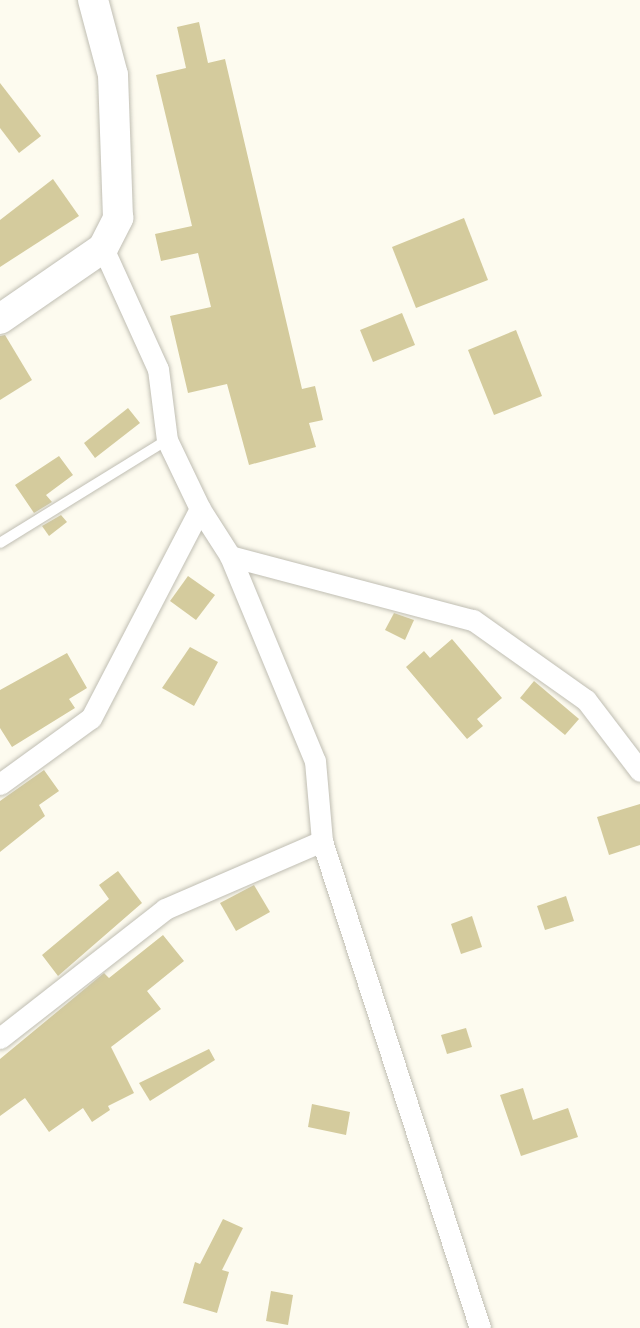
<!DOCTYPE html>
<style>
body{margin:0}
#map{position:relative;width:640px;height:1328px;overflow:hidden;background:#fdfbef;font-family:Cabin,sans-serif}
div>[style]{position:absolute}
.building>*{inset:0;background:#d4cb9d}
.roads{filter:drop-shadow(0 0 2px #c0beb3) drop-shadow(0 0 2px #c0beb3)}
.lane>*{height:10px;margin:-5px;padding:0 5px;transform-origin:5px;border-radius:5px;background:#fff}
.street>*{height:21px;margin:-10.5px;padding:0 10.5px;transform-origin:10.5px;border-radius:10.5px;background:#fff}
.secondary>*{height:30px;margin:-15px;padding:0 15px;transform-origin:15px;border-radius:15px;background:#fff}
span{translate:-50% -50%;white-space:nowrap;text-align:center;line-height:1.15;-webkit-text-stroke:7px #fdfbef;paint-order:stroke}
</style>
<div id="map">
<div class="building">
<i style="clip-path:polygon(199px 22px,208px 63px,225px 59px,302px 389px,315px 386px,323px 420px,309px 423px,316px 447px,249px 465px,227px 384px,188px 393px,170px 316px,211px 307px,198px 253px,161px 261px,155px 234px,192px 226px,156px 75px,186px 68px,177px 27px)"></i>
<i style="clip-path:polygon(0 83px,41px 136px,19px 153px,0 128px)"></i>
<i style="clip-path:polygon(53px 179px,79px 216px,0 267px,0 220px)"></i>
<i style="clip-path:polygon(464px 218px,488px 280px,416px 308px,392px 247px)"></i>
<i style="clip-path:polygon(402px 313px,415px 345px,373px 362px,360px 330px)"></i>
<i style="clip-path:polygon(516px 330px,542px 396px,494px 415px,468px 350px)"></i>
<i style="clip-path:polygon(5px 335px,32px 380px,0 400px,0 336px)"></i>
<i style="clip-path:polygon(128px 408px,140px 423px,95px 458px,84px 443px)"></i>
<i style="clip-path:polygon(59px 456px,73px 475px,46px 495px,52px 502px,34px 513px,15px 485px)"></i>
<i style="clip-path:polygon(61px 515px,67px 522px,49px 536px,42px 526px)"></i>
<i style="clip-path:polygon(188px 576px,215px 595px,196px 620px,170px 601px)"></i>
<i style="clip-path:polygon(394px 613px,414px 620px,405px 640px,385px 630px)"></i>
<i style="clip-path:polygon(452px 639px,502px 698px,477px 719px,483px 726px,467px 739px,406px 667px,424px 651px,430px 658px)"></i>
<i style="clip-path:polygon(190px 647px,218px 662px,194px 706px,162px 688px)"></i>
<i style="clip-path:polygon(67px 653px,87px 688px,69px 699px,75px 708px,12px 747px,0 728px,0 690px)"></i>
<i style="clip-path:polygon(534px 681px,579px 719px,565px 735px,520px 698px)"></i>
<i style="clip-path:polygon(44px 770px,59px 791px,39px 805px,45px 816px,0 852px,0 801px)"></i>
<i style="clip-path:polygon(640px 804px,640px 845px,609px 855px,597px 817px)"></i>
<i style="clip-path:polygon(118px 871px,142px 903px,58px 976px,42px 955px,109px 899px,99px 885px)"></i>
<i style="clip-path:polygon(254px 885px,270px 912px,236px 931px,220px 903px)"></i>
<i style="clip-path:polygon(566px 896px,574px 921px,545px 930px,537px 906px)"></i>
<i style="clip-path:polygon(472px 916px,482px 947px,461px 954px,451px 924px)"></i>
<i style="clip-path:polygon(163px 935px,184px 961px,147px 991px,161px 1009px,111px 1047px,134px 1093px,108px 1106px,110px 1110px,92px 1122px,83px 1108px,49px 1132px,25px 1098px,0 1116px,0 1059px,104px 973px,109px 978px)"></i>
<i style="clip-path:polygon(466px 1028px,472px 1047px,447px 1054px,441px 1035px)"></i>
<i style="clip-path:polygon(209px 1049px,215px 1060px,150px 1101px,139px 1083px)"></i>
<i style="clip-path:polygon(523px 1088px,533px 1120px,568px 1108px,578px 1137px,521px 1156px,500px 1095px)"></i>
<i style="clip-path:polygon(312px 1104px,350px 1112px,346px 1135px,308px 1127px)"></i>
<i style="clip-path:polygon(223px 1219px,243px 1228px,222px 1270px,229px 1272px,217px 1313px,183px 1303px,195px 1262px,200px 1264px)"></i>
<i style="clip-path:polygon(271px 1291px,293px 1295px,288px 1325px,266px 1321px)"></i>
</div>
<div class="roads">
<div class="lane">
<i style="left:0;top:543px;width:196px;rotate:-31.7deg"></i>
</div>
<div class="street">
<i style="left:103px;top:248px;width:133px;rotate:65.6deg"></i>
<i style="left:158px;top:369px;width:72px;rotate:82.8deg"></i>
<i style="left:167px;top:440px;width:76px;rotate:64.4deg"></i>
<i style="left:200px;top:509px;width:56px;rotate:57.4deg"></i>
<i style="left:230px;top:556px;width:222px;rotate:67.5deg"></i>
<i style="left:315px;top:761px;width:80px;rotate:85deg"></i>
<i style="left:322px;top:841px;width:512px;rotate:72.03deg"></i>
<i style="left:230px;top:556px;width:251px;rotate:14.8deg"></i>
<i style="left:473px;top:620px;width:138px;rotate:35.3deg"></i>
<i style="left:586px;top:700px;width:89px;rotate:52.7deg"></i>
<i style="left:0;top:784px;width:112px;rotate:-36deg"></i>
<i style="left:91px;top:718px;width:236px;rotate:-62.5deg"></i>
<i style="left:0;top:1038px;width:209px;rotate:-38deg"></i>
<i style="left:165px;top:909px;width:171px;rotate:-23.4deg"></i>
</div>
<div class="secondary">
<i style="left:0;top:319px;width:125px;rotate:-34.6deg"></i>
<i style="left:103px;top:248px;width:34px;rotate:-63deg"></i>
<i style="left:118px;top:218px;width:143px;rotate:-92deg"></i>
<i style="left:113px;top:75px;width:78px;rotate:-104.9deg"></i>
</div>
</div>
</div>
